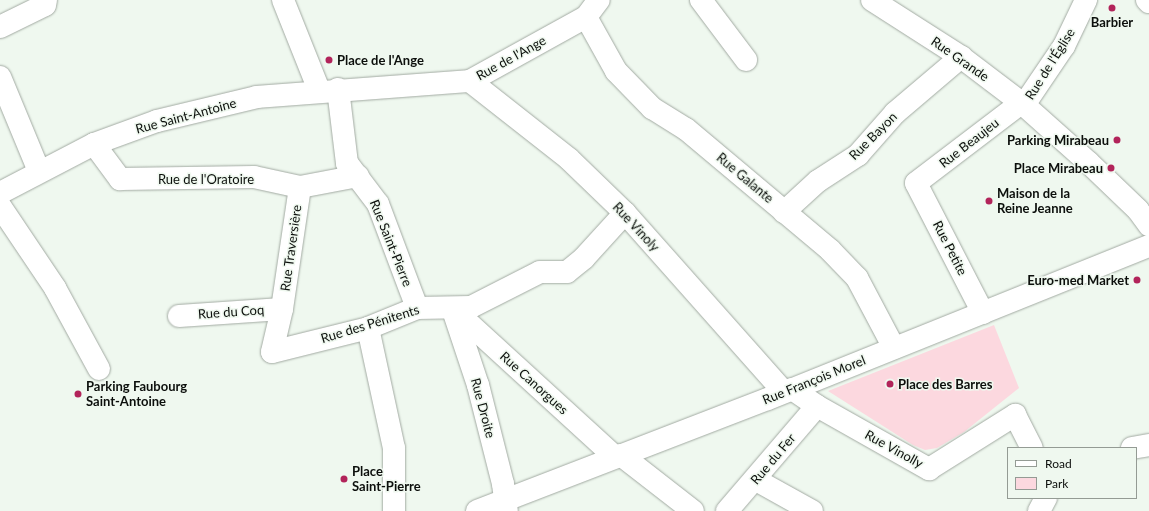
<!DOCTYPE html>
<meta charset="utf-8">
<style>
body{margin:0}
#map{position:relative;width:1149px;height:511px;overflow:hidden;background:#eff8ef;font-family:Lato,sans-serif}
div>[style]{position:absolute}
.green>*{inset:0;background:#fcd8df}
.roads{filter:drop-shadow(0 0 1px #a2aaa2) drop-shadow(0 0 1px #a2aaa2)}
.minor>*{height:22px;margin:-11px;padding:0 11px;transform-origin:11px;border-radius:11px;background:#fff}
.dots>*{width:11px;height:11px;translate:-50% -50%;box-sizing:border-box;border:2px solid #eff8ef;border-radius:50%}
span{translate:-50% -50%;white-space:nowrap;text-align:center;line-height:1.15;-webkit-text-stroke:3px #eff8ef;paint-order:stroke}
.poi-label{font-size:13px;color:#0c0f0c;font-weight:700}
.left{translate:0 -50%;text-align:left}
.right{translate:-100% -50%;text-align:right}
.street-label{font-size:13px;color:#0c0f0c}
.legend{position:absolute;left:1007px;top:447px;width:130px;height:52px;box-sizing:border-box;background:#eff8ef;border:1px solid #949b94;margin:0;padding:5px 7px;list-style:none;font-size:12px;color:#0c0f0c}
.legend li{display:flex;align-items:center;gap:8px;height:20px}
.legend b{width:20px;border:1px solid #949b94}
</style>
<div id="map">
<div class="green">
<i style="clip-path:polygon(994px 325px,1019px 388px,964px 432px,937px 448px,925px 450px,913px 445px,828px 391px)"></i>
</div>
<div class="roads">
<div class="minor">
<i style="left:283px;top:0;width:97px;rotate:68.2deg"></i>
<i style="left:701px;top:0;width:75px;rotate:53.1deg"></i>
<i style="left:872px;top:0;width:106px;rotate:32.6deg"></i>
<i style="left:961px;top:57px;width:79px;rotate:37.3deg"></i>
<i style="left:1024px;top:105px;width:86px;rotate:41.7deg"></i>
<i style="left:1088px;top:162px;width:69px;rotate:43.8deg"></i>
<i style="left:1138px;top:210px;width:19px;rotate:54deg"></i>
<i style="left:1147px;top:0;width:3px;rotate:45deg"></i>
<i style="left:586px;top:17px;width:62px;rotate:60.9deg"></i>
<i style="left:616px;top:71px;width:52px;rotate:45.8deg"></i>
<i style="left:652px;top:108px;width:40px;rotate:32deg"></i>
<i style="left:686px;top:129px;width:188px;rotate:40deg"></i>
<i style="left:830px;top:250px;width:39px;rotate:46deg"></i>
<i style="left:857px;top:278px;width:79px;rotate:62.1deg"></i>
<i style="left:0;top:27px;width:50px;rotate:-26.1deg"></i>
<i style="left:45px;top:5px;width:5px;rotate:-79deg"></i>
<i style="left:0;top:77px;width:102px;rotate:67.5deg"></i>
<i style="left:470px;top:81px;width:126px;rotate:38.2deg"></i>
<i style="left:569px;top:159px;width:78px;rotate:44deg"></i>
<i style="left:625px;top:213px;width:239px;rotate:48.4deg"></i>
<i style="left:338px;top:89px;width:75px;rotate:83.1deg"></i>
<i style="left:347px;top:163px;width:51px;rotate:52.9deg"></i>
<i style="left:378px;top:204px;width:111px;rotate:69.4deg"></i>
<i style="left:1024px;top:105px;width:71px;rotate:-55.9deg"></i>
<i style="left:1064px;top:46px;width:51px;rotate:-64.4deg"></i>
<i style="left:94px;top:144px;width:44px;rotate:53.4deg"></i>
<i style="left:120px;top:179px;width:134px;rotate:-0.9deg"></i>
<i style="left:254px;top:177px;width:47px;rotate:12.3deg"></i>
<i style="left:300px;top:187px;width:59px;rotate:-10.7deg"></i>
<i style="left:300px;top:187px;width:123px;rotate:98.4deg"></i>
<i style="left:282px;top:309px;width:44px;rotate:103.1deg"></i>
<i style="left:272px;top:352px;width:99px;rotate:-14deg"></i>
<i style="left:368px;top:328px;width:53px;rotate:-22.2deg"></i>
<i style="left:417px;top:308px;width:54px;rotate:-1.1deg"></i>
<i style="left:471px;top:307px;width:77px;rotate:-26.9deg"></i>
<i style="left:540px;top:272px;width:27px"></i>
<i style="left:567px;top:272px;width:22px;rotate:-39deg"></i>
<i style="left:584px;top:258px;width:61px;rotate:-47.7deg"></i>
<i style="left:0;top:193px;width:106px;rotate:-27.5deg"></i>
<i style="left:94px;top:144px;width:67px;rotate:-20.1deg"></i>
<i style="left:157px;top:121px;width:103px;rotate:-13.5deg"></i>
<i style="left:257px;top:97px;width:214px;rotate:-4.3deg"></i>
<i style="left:470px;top:81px;width:132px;rotate:-28.9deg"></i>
<i style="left:586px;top:17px;width:21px;rotate:-53deg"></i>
<i style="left:0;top:206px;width:99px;rotate:56.1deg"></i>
<i style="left:55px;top:288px;width:92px;rotate:61.5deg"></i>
<i style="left:784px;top:212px;width:46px;rotate:-42.4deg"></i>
<i style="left:818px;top:181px;width:48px;rotate:-33deg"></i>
<i style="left:858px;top:155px;width:56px;rotate:-48.6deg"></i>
<i style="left:895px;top:113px;width:87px;rotate:-40.3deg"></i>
<i style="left:452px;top:308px;width:221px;rotate:42.4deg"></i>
<i style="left:454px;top:313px;width:76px;rotate:71.6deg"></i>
<i style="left:478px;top:385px;width:102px;rotate:75.8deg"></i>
<i style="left:503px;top:484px;width:27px;rotate:82deg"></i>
<i style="left:983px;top:313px;width:146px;rotate:-117.3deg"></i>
<i style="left:916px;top:183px;width:132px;rotate:-37.3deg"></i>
<i style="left:179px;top:316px;width:103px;rotate:-3.9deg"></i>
<i style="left:368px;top:328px;width:123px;rotate:77.8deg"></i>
<i style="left:394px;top:448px;width:63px;rotate:90deg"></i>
<i style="left:792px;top:389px;width:30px;rotate:34deg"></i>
<i style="left:817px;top:406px;width:129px;rotate:29.4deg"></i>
<i style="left:929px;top:469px;width:102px;rotate:-32.1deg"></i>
<i style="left:1015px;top:415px;width:37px;rotate:63deg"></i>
<i style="left:1132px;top:448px;width:17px;rotate:-10deg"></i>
<i style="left:621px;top:455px;width:91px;rotate:37.9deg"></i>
<i style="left:756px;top:480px;width:64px;rotate:29deg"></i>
<i style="left:477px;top:511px;width:312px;rotate:-21.1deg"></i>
<i style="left:768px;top:399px;width:411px;rotate:-21.9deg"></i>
<i style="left:727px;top:511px;width:138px;rotate:-49.4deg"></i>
<i style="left:1039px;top:511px;width:15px;rotate:-62deg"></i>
</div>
</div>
<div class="dots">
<i style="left:1112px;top:8px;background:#b2245a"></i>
<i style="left:329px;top:60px;background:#b2245a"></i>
<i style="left:1117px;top:140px;background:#b2245a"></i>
<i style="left:1111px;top:168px;background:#b2245a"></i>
<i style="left:989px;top:201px;background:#b2245a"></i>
<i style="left:1137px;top:280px;background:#b2245a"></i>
<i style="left:890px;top:384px;background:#b2245a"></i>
<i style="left:78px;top:394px;background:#b2245a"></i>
<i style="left:344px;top:479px;background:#b2245a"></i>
</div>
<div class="poi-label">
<span style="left:1112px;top:22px">Barbier</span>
<span class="left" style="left:337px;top:60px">Place de l'Ange</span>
<span class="right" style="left:1109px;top:140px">Parking Mirabeau</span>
<span class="right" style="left:1103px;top:168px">Place Mirabeau</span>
<span class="left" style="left:997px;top:201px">Maison de la<br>Reine Jeanne</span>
<span class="right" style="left:1129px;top:280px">Euro-med Market</span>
<span class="left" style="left:898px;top:384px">Place des Barres</span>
<span class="left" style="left:86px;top:394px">Parking Faubourg<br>Saint-Antoine</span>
<span class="left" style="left:352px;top:479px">Place<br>Saint-Pierre</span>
</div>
<div class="street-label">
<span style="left:511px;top:58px;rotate:-29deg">Rue de l'Ange</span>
<span style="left:960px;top:59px;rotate:35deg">Rue Grande</span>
<span style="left:1050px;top:64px;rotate:-58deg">Rue de l'Église</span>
<span style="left:186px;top:116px;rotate:-15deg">Rue Saint-Antoine</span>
<span style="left:873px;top:136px;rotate:-45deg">Rue Bayon</span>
<span style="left:969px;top:143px;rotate:-38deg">Rue Beaujeu</span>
<span style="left:745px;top:178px;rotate:40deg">Rue Galante</span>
<span style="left:206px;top:179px">Rue de l'Oratoire</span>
<span style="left:636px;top:227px;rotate:47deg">Rue Vinoly</span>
<span style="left:391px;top:243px;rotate:68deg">Rue Saint-Pierre</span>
<span style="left:291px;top:248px;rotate:-82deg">Rue Traversière</span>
<span style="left:950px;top:248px;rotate:63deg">Rue Petite</span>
<span style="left:231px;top:312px;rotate:-4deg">Rue du Coq</span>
<span style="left:370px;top:324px;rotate:-17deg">Rue des Pénitents</span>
<span style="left:814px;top:380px;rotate:-22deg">Rue François Morel</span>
<span style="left:534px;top:383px;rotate:42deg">Rue Canorgues</span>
<span style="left:483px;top:408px;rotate:75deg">Rue Droite</span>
<span style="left:894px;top:449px;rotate:29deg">Rue Vinolly</span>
<span style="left:773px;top:459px;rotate:-50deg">Rue du Fer</span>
</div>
<ul class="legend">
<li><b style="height:5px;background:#fff"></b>Road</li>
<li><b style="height:11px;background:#fcd8df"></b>Park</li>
</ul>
</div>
